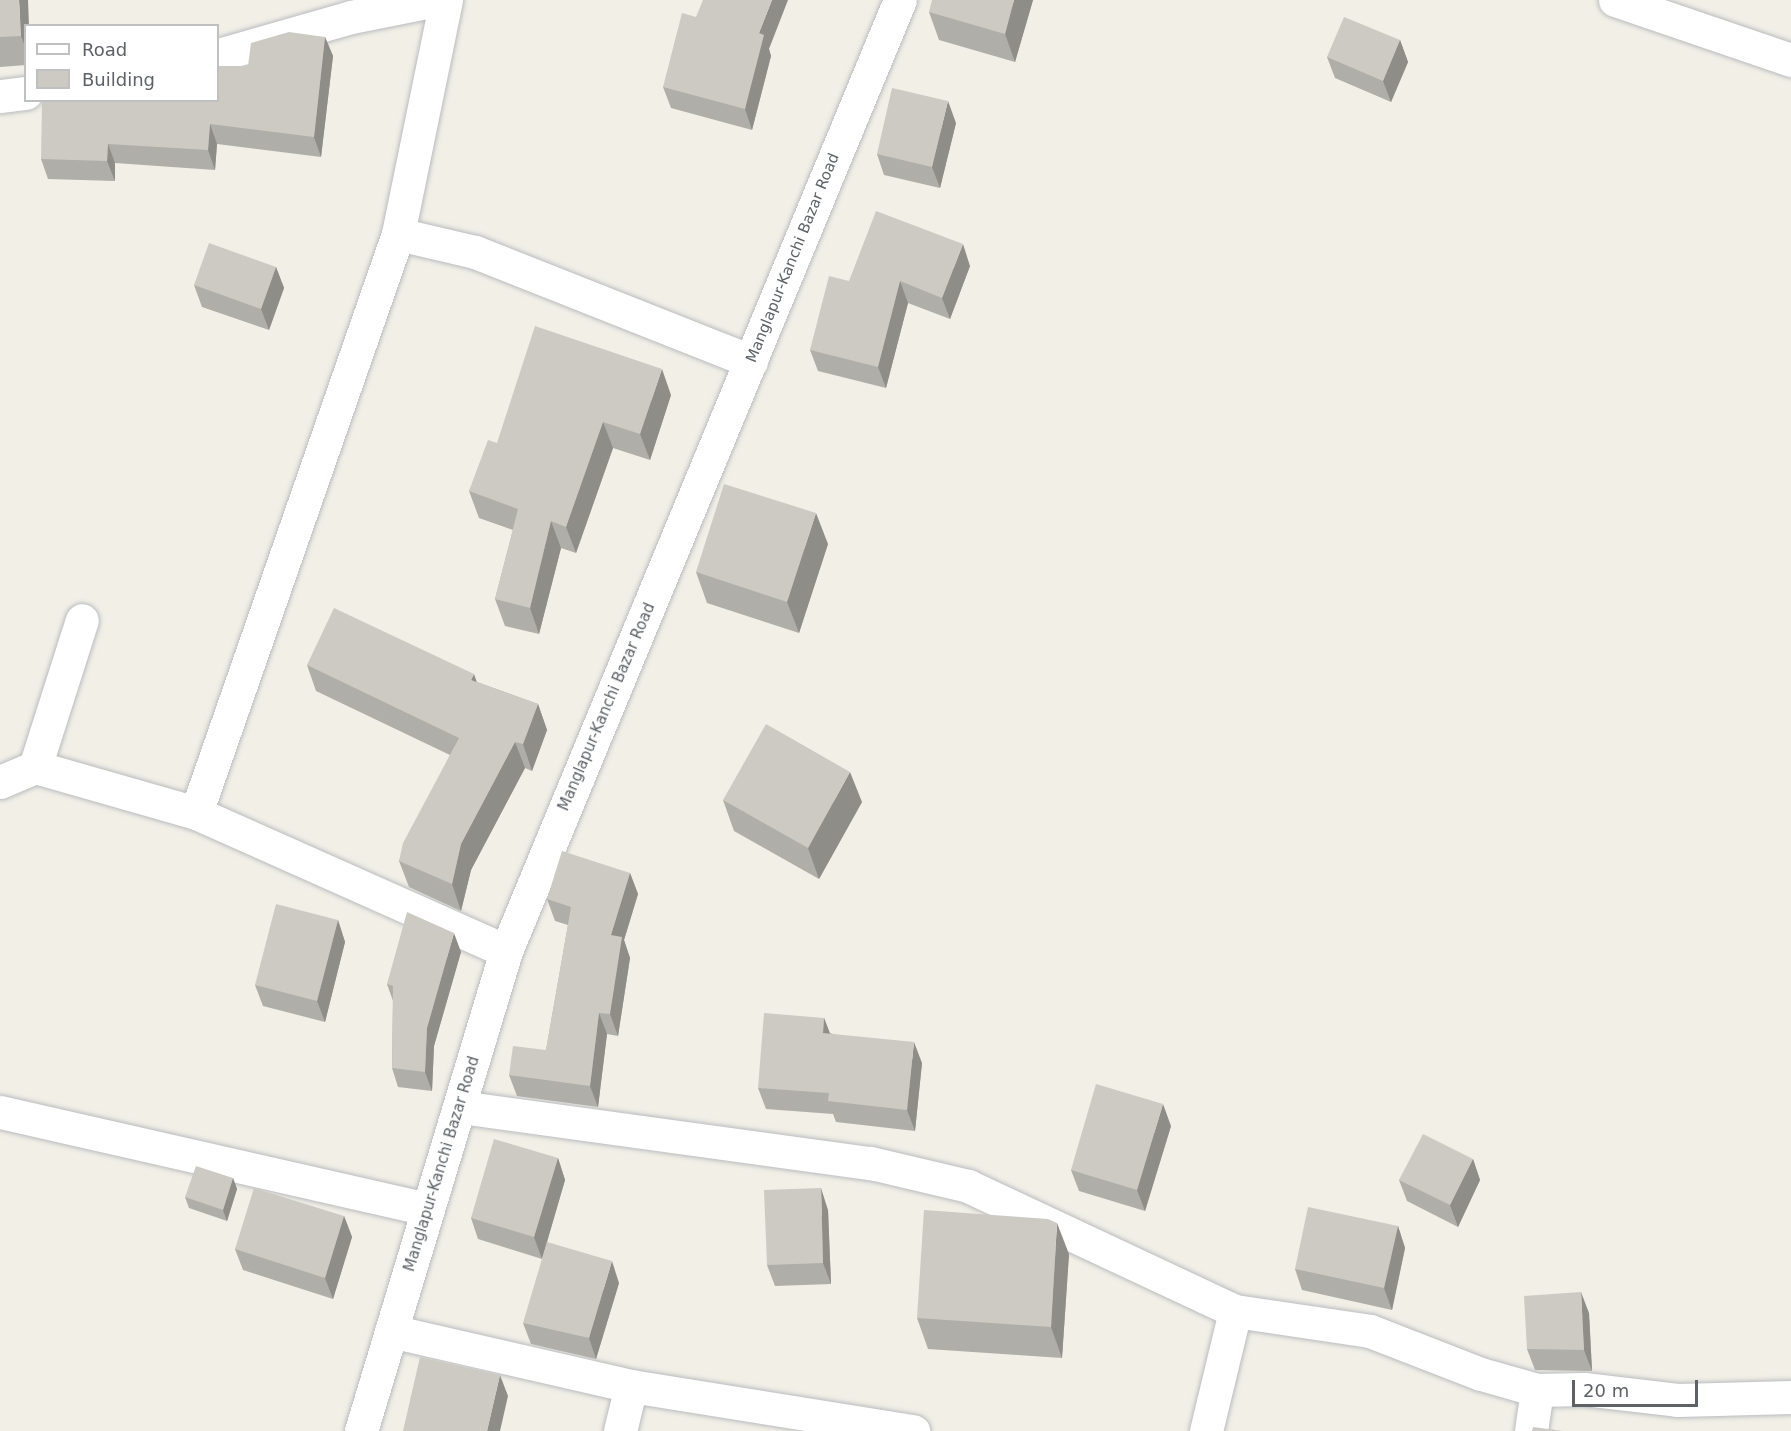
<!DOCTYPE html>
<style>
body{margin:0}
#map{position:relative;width:1791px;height:1431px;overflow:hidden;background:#f1efe6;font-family:"DejaVu Sans",sans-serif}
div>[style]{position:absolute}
.roads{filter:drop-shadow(0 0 2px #b9bcc0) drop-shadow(0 0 2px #b9bcc0)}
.minor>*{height:33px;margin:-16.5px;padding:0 16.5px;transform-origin:16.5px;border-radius:16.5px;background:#fff}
.wall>*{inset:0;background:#afaea8}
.shaded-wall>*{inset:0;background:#8f8d88}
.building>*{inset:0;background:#cccac3}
span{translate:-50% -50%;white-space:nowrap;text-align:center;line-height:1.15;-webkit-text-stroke:6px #fff;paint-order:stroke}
.street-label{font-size:15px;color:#5e6267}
.legend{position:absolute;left:24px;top:24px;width:195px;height:78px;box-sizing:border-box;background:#fff;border:2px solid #bfc0c2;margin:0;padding:8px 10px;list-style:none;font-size:18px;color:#5e6267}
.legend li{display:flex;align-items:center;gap:12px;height:30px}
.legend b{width:30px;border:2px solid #bfc0c2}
.scale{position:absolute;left:1572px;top:1380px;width:126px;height:27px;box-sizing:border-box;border:3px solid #5e6267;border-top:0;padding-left:8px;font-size:18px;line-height:21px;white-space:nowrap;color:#5e6267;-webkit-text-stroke:4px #fff;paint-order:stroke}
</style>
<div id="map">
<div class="roads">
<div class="minor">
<i style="left:446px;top:0;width:239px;rotate:101.6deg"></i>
<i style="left:398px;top:234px;width:79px;rotate:13.2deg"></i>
<i style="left:475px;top:252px;width:297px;rotate:21.6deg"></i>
<i style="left:1615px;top:0;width:186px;rotate:18.8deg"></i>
<i style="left:218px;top:55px;width:138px;rotate:-15.9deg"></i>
<i style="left:351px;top:17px;width:87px;rotate:-11.3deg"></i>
<i style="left:0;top:96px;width:26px;rotate:-7deg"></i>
<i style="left:35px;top:767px;width:154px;rotate:-72.3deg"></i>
<i style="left:0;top:782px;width:38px;rotate:-23deg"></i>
<i style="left:35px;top:767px;width:167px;rotate:15.9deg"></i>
<i style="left:196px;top:813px;width:339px;rotate:24deg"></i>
<i style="left:196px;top:813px;width:613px;rotate:-70.77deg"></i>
<i style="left:460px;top:1107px;width:415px;rotate:7.8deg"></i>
<i style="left:871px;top:1163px;width:100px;rotate:13.3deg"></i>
<i style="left:968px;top:1186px;width:295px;rotate:25.1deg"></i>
<i style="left:1235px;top:1311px;width:136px;rotate:8.4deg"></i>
<i style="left:1370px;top:1331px;width:119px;rotate:21.2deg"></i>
<i style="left:1481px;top:1374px;width:58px;rotate:15.9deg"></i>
<i style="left:1537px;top:1390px;width:47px;rotate:-1.2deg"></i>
<i style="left:1584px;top:1389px;width:94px;rotate:6.7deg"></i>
<i style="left:1677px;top:1400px;width:114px;rotate:-1.5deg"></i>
<i style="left:0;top:1112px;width:438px;rotate:12.8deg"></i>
<i style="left:391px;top:1331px;width:246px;rotate:12.9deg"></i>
<i style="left:631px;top:1386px;width:286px;rotate:9.1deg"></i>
<i style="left:361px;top:1431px;width:501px;rotate:-73.19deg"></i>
<i style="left:506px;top:951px;width:1029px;rotate:-67.5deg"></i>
<i style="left:620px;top:1431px;width:46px;rotate:-76.3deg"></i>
<i style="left:1206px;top:1431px;width:123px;rotate:-76.4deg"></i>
<i style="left:1531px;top:1431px;width:41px;rotate:-81.7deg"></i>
</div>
</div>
<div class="wall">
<i style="clip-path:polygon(0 0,26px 26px,26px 65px,0 67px)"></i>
<i style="clip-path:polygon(1033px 0,1015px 62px,939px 40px,929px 12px)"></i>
<i style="clip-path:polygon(325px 37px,333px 56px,321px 157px,217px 144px,215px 170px,115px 163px,115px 181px,48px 179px,41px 159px,248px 66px)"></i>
<i style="clip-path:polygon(1400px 40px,1408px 62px,1391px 102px,1335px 78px,1327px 57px)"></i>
<i style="clip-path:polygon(769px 49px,771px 56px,752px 130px,671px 108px,663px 87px)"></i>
<i style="clip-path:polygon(956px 123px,940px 188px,884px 175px,877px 154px)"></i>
<i style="clip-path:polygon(970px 266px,950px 319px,908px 303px,886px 388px,818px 371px,810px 350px,849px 281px)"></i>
<i style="clip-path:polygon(276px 267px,284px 288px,269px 330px,202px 307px,194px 285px)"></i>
<i style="clip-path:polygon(671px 395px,650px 460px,613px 448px,576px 553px,561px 548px,539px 634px,505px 626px,495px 599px,513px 530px,479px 518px,469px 491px,497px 443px)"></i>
<i style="clip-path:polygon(828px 544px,799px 633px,707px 603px,696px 572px)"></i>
<i style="clip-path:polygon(307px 665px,477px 682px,538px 704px,547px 730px,532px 771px,525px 768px,471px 870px,461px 911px,409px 887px,399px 861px,450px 755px,316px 691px)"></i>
<i style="clip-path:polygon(723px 800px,862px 802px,819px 879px,734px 831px)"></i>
<i style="clip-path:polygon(630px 873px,638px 894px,624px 940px,630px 958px,618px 1036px,607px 1034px,598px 1107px,517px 1096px,509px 1075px,546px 1050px,568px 925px,555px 921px,547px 899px)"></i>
<i style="clip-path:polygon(338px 920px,345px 942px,325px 1022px,263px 1006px,255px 985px)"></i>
<i style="clip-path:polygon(461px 952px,434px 1046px,432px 1091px,398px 1087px,392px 1068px,393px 1001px,387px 984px)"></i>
<i style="clip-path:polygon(824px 1018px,830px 1033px,922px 1063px,915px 1131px,836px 1122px,833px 1114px,766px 1109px,758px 1088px)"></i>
<i style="clip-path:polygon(1171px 1126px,1145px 1211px,1079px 1191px,1071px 1170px)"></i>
<i style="clip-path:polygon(558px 1158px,565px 1180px,542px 1259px,478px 1239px,471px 1218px)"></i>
<i style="clip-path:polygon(1473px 1159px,1480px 1180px,1458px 1227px,1407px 1201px,1399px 1180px)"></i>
<i style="clip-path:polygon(233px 1178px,237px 1189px,227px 1221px,189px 1208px,185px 1197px)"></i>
<i style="clip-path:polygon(828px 1210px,831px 1284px,775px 1286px,767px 1265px)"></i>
<i style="clip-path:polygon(344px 1216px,352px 1237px,333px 1299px,243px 1270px,235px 1249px)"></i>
<i style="clip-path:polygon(1398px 1226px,1405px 1248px,1392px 1310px,1302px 1290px,1295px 1269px)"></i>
<i style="clip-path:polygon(1069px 1254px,1062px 1358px,928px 1349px,917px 1318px)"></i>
<i style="clip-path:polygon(619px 1283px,596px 1359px,531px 1344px,523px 1323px)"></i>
<i style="clip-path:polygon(1589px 1313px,1592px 1371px,1535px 1370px,1527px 1349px)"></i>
</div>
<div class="shaded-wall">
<i style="clip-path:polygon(19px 0,28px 0,29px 26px,26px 26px,26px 49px,21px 36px)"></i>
<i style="clip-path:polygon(772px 0,788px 0,769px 49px,771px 56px,752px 130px,745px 109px,759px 33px)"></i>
<i style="clip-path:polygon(1014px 0,1033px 0,1015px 62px,1005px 34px)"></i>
<i style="clip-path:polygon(325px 37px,333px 56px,321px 157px,314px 137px)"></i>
<i style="clip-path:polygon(1400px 40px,1408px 62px,1391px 102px,1383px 81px)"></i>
<i style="clip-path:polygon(948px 101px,956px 123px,940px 188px,932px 167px)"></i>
<i style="clip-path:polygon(210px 124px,217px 144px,215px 170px,208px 150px)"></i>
<i style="clip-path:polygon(108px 144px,115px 163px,115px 181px,107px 161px)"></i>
<i style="clip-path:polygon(963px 244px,970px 266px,950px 319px,942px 298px)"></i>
<i style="clip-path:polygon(276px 267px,284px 288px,269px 330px,261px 309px)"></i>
<i style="clip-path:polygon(900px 281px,908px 303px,886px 388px,878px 367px)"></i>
<i style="clip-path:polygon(662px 369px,671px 395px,650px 460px,640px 434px)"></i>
<i style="clip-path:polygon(603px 422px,613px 448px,576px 553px,566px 527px)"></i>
<i style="clip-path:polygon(816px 513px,828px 544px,799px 633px,787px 602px)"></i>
<i style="clip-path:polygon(551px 521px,561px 548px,539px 634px,530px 608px)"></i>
<i style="clip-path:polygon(474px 674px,483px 700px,471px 680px)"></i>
<i style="clip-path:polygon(538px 704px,547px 730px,532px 771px,523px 744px)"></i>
<i style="clip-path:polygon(515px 742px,525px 768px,471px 870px,461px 911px,452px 884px,461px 844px)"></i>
<i style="clip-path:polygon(850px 772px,862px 802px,819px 879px,808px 848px)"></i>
<i style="clip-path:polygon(630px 873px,638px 894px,624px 940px,630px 958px,618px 1036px,610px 1014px,611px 935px)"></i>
<i style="clip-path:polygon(338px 920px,345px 942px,325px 1022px,317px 1001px)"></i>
<i style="clip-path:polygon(454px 933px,461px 952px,434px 1046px,432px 1091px,425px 1072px,427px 1028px)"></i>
<i style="clip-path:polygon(599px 1013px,607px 1034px,598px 1107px,590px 1086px)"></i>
<i style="clip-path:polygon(824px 1018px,832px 1039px,823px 1033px)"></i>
<i style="clip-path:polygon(914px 1042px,922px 1063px,915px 1131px,907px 1110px)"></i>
<i style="clip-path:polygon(1163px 1104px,1171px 1126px,1145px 1211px,1137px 1190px)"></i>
<i style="clip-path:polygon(558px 1158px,565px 1180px,542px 1259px,534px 1237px)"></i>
<i style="clip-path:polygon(1473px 1159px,1480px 1180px,1458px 1227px,1450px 1205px)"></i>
<i style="clip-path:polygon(233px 1178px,237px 1189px,227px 1221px,223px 1210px)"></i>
<i style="clip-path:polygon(821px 1188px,828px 1210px,831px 1284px,823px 1263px)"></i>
<i style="clip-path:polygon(344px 1216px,352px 1237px,333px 1299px,325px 1278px)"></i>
<i style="clip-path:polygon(1057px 1223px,1069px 1254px,1062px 1358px,1051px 1327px)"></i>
<i style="clip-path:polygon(1398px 1226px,1405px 1248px,1392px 1310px,1384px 1288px)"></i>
<i style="clip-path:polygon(612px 1261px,619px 1283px,596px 1359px,589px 1338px)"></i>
<i style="clip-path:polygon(1581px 1292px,1589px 1313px,1592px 1371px,1584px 1350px)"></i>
<i style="clip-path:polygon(500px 1375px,508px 1396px,500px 1431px,487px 1431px)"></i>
</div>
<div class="building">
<i style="clip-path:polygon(0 0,19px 0,21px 36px,0 37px)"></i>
<i style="clip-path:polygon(703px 0,772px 0,759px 33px,764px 35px,745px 109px,663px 87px,682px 13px,696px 17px)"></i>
<i style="clip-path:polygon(932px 0,1014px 0,1005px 34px,929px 12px)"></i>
<i style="clip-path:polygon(1344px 17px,1400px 40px,1383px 81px,1327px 57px)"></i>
<i style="clip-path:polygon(289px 32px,325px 37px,314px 137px,210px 124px,208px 150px,108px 144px,107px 161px,41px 159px,42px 100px,218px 100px,218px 66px,248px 66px,251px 43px)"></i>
<i style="clip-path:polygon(892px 88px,948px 101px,932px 167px,877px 154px)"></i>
<i style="clip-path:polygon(876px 211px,963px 244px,942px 298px,900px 281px,878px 367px,810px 350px,829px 276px,849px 281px)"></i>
<i style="clip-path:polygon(209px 243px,276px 267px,261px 309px,194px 285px)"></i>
<i style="clip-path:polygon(535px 326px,662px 369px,640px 434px,603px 422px,566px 527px,551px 521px,530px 608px,495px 599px,518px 509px,469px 491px,488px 440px,497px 443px)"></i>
<i style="clip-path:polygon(724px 484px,816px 513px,787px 602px,696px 572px)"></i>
<i style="clip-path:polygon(334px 608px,474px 674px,471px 680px,538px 704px,523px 744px,515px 742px,461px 844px,452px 884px,399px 861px,403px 843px,459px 738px,307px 665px)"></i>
<i style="clip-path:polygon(766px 724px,850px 772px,808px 848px,723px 800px)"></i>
<i style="clip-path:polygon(562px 851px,630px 873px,611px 935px,622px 937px,610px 1014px,599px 1013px,590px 1086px,509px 1075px,513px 1046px,546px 1050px,571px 907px,547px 899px)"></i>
<i style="clip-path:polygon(276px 904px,338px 920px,317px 1001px,255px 985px)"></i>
<i style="clip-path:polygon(407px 912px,454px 933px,427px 1028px,425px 1072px,392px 1068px,393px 986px,387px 984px)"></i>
<i style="clip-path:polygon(764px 1013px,824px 1018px,823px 1033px,914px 1042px,907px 1110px,828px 1101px,829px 1093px,758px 1088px)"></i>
<i style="clip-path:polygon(1096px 1084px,1163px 1104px,1137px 1190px,1071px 1170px)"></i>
<i style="clip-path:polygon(1423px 1134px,1473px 1159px,1450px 1205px,1399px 1180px)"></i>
<i style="clip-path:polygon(494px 1139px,558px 1158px,534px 1237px,471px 1218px)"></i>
<i style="clip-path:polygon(196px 1166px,233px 1178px,223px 1210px,185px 1197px)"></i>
<i style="clip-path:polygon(254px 1188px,344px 1216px,325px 1278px,235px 1249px)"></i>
<i style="clip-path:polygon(821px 1188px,823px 1263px,767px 1265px,764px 1190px)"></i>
<i style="clip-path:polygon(1308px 1207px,1398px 1226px,1384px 1288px,1295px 1269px)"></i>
<i style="clip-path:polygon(924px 1210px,1048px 1219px,1057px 1223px,1051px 1327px,917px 1318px)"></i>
<i style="clip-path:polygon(547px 1242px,612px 1261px,589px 1338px,523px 1323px)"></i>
<i style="clip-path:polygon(1581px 1292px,1584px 1350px,1527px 1349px,1524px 1296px)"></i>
<i style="clip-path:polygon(420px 1357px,500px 1375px,487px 1431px,403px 1431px)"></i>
<i style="clip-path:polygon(1533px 1427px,1564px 1431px,1532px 1431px)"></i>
</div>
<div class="street-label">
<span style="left:793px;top:258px;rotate:-68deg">Manglapur-Kanchi Bazar Road</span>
<span style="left:607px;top:707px;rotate:-67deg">Manglapur-Kanchi Bazar Road</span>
<span style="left:442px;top:1164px;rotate:-73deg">Manglapur-Kanchi Bazar Road</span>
</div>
<ul class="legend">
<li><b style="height:8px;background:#fff"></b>Road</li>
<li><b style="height:16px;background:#cccac3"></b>Building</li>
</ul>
<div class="scale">20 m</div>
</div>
